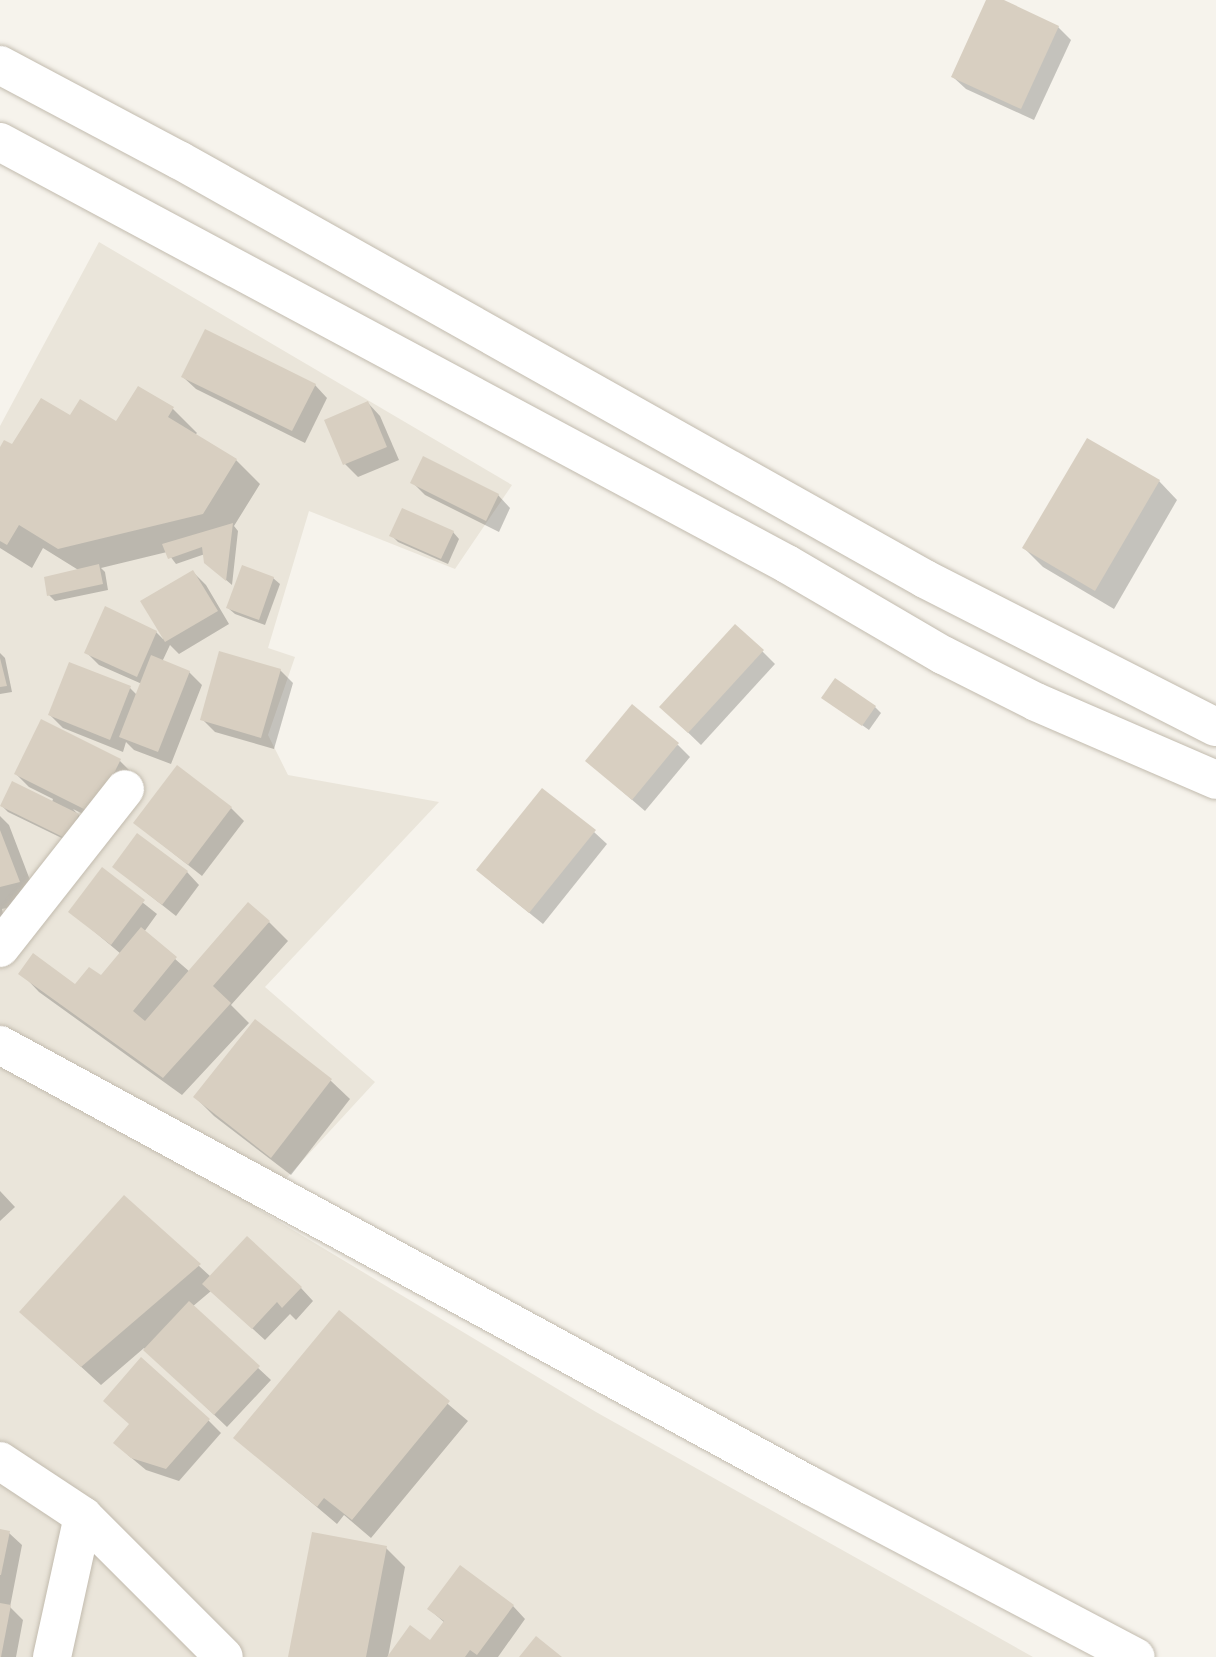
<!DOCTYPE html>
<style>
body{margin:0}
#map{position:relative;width:1216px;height:1657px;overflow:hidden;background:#f6f3ec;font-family:"Open Sans",sans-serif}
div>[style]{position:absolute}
.residential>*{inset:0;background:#eae5da}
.shadow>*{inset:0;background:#0003}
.building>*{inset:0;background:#d8cfc1}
.roads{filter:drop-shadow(0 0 2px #c2bbae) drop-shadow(0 0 2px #c2bbae)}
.minor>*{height:38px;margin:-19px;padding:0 19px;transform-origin:19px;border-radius:19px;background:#fff}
span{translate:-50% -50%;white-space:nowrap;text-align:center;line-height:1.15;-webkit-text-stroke:5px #fff;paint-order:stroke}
</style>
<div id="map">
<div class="residential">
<i style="clip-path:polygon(99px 242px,512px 485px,455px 569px,309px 511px,268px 648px,295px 657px,268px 735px,288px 775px,439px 802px,265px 987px,375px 1082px,258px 1209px,596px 1412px,1033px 1657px,0 1657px,0 426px)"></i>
</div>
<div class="shadow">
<i style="clip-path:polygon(988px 0,1000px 0,1058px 27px,1071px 40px,1034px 120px,966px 89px,953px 77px)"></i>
<i style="clip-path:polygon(183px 377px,315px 385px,327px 398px,305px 443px,196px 389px)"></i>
<i style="clip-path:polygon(139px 388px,173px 409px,197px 433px,195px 435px,236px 460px,260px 484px,234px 526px,238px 531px,232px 585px,212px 568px,205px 554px,176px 564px,167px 552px,101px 568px,105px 572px,108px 590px,55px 601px,49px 595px,80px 571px,43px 548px,32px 568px,0 548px,0 450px,70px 418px,117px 423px)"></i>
<i style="clip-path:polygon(368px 403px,380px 416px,399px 460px,358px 477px,345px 464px)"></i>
<i style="clip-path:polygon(1159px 481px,1177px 500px,1114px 609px,1043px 567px,1024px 548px)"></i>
<i style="clip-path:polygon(412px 482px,498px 495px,510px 508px,499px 532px,425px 495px)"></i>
<i style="clip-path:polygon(453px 532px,459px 539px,448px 564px,398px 542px,392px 536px)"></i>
<i style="clip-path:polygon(193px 572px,206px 585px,229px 624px,179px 654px,170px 645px,162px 662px,189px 672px,202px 685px,171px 764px,134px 750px,126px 742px,123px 752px,63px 728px,50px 715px,130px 688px,137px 695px,142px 684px,99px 665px,86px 652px,106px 609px,156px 632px,163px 639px)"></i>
<i style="clip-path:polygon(273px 578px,280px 584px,265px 625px,235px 614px,228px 608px)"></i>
<i style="clip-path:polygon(762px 651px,775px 664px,701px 745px,675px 720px)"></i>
<i style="clip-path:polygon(0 653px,5px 658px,12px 692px,0 694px)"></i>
<i style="clip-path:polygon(280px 670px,293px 683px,274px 749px,215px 732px,202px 719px)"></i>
<i style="clip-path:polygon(824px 698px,875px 707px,881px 713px,869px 730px)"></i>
<i style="clip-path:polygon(42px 721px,120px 761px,133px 774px,107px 826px,73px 809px,84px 821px,74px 844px,8px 812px,2px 806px,52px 802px,53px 799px,29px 787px,16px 774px)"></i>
<i style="clip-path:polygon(678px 745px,690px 757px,645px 811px,587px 761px)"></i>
<i style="clip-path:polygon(231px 808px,244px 821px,202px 876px,135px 823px)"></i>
<i style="clip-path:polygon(0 816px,9px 825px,38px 901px,2px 909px,5px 924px,0 925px)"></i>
<i style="clip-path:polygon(594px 832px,607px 844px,543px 924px,491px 882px)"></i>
<i style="clip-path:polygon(114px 867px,187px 872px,199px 885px,176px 916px)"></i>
<i style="clip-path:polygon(102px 870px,157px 914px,144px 932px,190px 972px,269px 922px,288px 941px,231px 1005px,249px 1023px,182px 1095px,39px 992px,21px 973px,75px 987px,101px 978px,121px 954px,71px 912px)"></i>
<i style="clip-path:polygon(255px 1021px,331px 1081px,350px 1099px,291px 1175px,214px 1116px,195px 1097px)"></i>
<i style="clip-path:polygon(0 1191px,15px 1207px,0 1221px)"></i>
<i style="clip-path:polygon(124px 1197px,211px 1277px,301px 1288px,313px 1301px,296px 1320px,290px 1314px,265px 1340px,211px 1291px,192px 1307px,271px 1380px,227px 1427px,144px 1348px,101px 1385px,41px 1330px)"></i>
<i style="clip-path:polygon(339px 1312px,468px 1421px,371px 1538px,344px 1515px,337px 1524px,235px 1438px)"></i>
<i style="clip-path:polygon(208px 1420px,221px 1433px,179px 1481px,146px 1470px,128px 1455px)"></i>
<i style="clip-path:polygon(0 1531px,9px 1533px,22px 1545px,10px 1607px,23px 1620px,16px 1657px,0 1657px)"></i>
<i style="clip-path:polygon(386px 1548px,405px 1567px,388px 1657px,290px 1657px)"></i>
<i style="clip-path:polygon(513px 1606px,525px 1619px,498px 1657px,389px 1657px,431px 1642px,445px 1623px,429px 1609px)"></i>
</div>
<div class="building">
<i style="clip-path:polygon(986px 0,1004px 0,1059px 26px,1021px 109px,951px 77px)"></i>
<i style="clip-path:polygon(205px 329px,316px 384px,292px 431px,181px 377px)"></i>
<i style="clip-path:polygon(138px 386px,174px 407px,168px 417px,237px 459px,203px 514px,58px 549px,19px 525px,7px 545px,0 541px,0 447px,4px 440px,12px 444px,41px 398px,70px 415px,80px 399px,116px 421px)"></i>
<i style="clip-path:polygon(368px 401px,387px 447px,343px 465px,324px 420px)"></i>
<i style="clip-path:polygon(1087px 438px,1160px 480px,1095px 591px,1022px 548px)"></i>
<i style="clip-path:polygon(423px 456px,499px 494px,486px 521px,410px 483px)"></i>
<i style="clip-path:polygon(402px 508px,454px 531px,441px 559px,389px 536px)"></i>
<i style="clip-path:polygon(233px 523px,226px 581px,204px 563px,202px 547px,168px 559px,162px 544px)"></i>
<i style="clip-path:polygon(99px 564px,103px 584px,47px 596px,44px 577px)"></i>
<i style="clip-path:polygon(242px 565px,274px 577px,259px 620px,226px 608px)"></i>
<i style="clip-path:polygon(193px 570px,218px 611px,165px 642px,140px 601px)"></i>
<i style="clip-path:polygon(105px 606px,157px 631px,137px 677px,84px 653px)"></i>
<i style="clip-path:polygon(735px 624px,764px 650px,688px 733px,659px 707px)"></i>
<i style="clip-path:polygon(219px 651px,281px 669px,261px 738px,200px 720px)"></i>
<i style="clip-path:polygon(151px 655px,190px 671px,158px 752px,119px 737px)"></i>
<i style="clip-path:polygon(0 658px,7px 686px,0 687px)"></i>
<i style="clip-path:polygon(69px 662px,131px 686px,110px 740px,48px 715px)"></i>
<i style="clip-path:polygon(835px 678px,876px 706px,862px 726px,821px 698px)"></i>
<i style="clip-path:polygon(632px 704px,679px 743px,632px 800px,585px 761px)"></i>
<i style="clip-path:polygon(41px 719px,121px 759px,94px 814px,14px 774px)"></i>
<i style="clip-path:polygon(177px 765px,232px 807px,188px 865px,133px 823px)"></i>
<i style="clip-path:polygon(12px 781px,79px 814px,67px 839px,0 806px)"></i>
<i style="clip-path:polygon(542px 788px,596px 830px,529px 913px,476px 870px)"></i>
<i style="clip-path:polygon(0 830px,20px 882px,0 887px)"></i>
<i style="clip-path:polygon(137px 833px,188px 871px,162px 905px,112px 867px)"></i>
<i style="clip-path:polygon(102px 867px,145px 900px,111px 945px,68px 912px)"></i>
<i style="clip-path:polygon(248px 902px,270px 921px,213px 986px,231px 1003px,163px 1078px,18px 974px,33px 953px,75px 984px,89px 967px,101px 975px,141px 927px,177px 957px,133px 1011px,145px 1021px)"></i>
<i style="clip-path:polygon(255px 1019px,332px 1079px,271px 1158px,193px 1097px)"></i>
<i style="clip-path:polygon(124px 1195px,201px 1264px,81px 1367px,19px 1312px)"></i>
<i style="clip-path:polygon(247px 1236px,302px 1287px,282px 1308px,277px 1302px,252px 1329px,202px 1284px)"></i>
<i style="clip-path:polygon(189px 1301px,260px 1366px,214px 1415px,143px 1350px)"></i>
<i style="clip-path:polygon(339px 1310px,450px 1401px,352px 1520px,324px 1498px,317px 1507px,233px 1438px)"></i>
<i style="clip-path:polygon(141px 1357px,210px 1419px,166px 1469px,131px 1458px,113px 1443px,129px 1424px,103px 1401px)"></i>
<i style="clip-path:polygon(0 1529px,10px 1531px,1px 1575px,0 1575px)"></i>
<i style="clip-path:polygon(312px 1532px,387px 1546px,366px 1657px,288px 1657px)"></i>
<i style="clip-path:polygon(460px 1565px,514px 1605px,477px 1655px,470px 1650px,465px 1657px,387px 1657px,410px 1625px,430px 1640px,444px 1621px,427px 1609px)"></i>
<i style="clip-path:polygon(0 1603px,11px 1605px,1px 1657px,0 1657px)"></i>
<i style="clip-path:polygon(536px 1636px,562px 1657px,519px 1657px)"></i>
</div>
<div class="roads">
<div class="minor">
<i style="left:0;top:65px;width:203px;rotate:28deg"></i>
<i style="left:179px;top:160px;width:856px;rotate:29.32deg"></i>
<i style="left:925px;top:579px;width:326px;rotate:27deg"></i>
<i style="left:0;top:142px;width:893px;rotate:28.2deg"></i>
<i style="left:787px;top:564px;width:181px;rotate:30.3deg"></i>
<i style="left:943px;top:655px;width:104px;rotate:26.8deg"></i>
<i style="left:1036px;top:702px;width:196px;rotate:23.4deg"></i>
<i style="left:0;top:948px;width:202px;rotate:-51.8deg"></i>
<i style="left:0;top:1045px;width:923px;rotate:28.54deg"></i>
<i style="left:811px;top:1486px;width:367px;rotate:27.8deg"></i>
<i style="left:0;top:1461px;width:100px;rotate:33.5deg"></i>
<i style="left:83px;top:1516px;width:199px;rotate:45deg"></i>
<i style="left:52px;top:1657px;width:144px;rotate:-77.6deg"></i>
</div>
</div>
</div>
